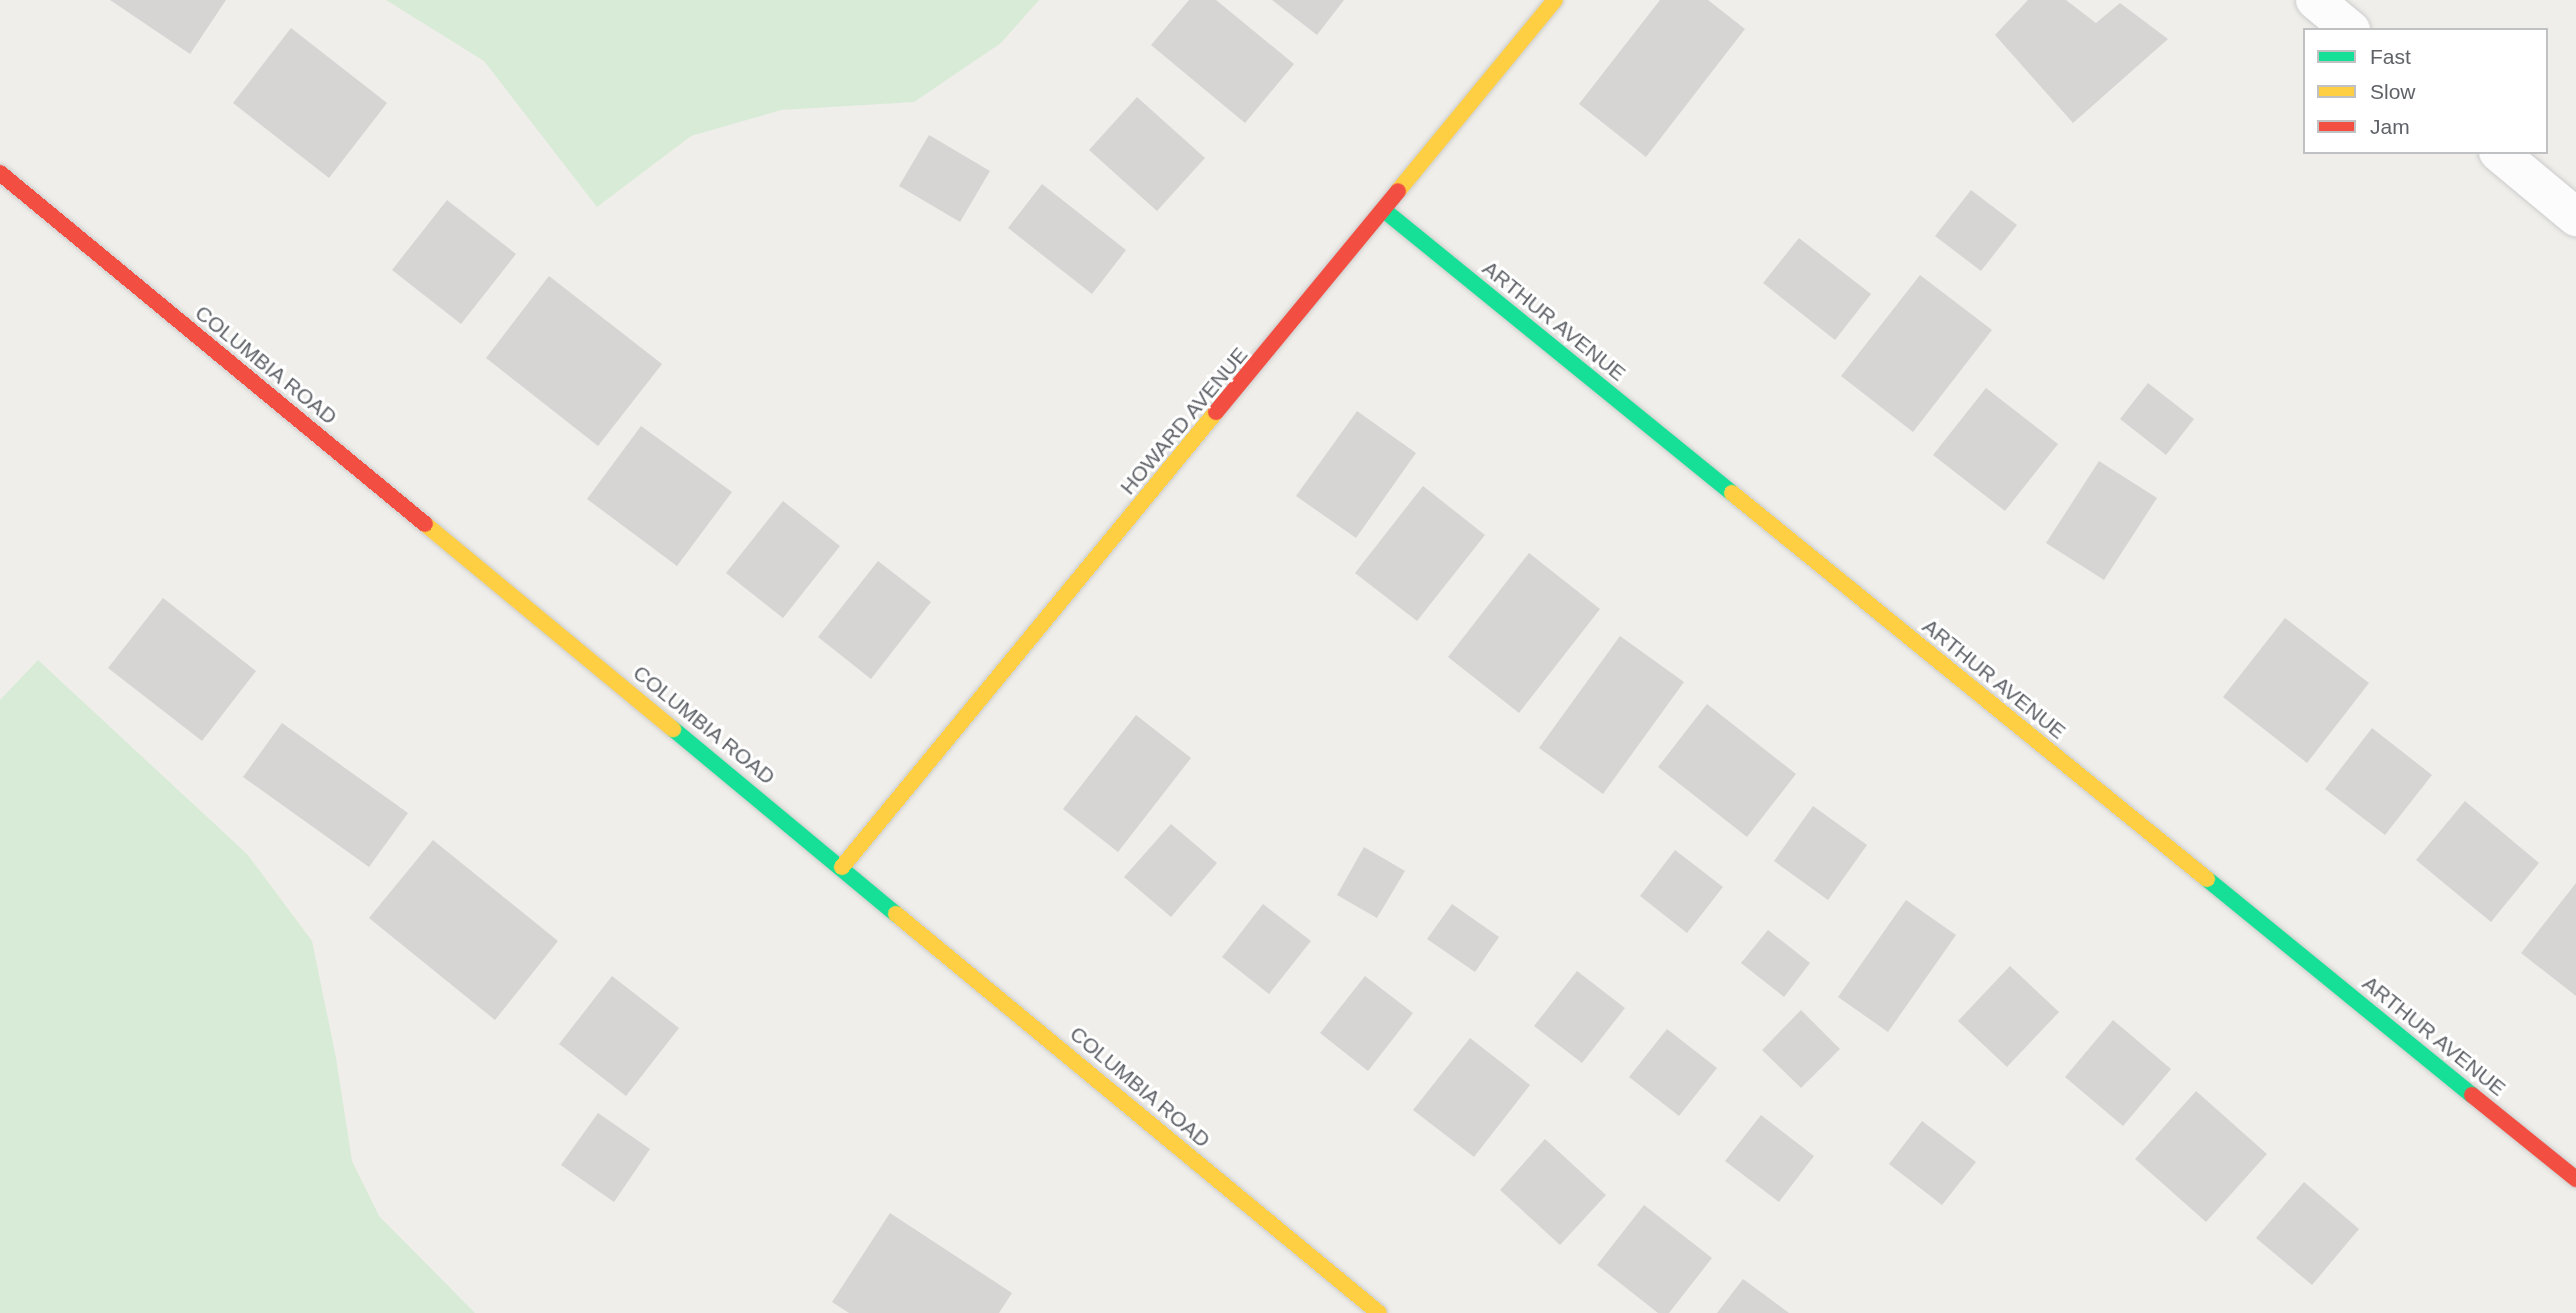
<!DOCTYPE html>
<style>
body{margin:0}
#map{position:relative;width:2576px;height:1313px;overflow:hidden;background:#efeeea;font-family:Arial,sans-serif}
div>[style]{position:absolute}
.green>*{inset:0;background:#d8ebd6}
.building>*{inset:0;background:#d6d5d3}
.roads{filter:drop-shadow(0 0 2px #cbcccc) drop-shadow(0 0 2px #cbcccc)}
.street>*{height:38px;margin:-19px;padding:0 19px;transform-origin:19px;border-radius:19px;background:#fdfcfc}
.fast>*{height:16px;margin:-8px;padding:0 8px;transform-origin:8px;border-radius:8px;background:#16e098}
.slow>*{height:16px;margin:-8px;padding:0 8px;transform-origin:8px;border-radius:8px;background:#ffcf43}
.jam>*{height:16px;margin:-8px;padding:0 8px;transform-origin:8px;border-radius:8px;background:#f24e42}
span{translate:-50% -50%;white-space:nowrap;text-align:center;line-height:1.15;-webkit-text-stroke:6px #fff;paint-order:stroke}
.street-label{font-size:21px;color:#5f6368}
.legend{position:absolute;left:2303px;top:28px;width:245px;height:126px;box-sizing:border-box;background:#fff;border:2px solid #bfc1c3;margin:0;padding:9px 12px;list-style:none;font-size:21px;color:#5f6368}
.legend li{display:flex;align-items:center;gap:14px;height:35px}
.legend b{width:35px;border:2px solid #bfc1c3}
</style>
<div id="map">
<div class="green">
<i style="clip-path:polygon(386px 0,1039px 0,1001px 43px,914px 102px,781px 110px,691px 136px,597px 207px,484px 61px)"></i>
<i style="clip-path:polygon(38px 660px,247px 854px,312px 941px,336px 1058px,352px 1161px,379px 1216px,475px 1313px,0 1313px,0 700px)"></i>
</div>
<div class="building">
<i style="clip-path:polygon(110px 0,226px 0,190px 54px)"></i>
<i style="clip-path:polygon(1189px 0,1216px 0,1294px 64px,1245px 123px,1151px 45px)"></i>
<i style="clip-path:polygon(1272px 0,1344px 0,1317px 35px)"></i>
<i style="clip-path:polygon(1660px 0,1708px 0,1745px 29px,1646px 157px,1579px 104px)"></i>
<i style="clip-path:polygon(2028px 0,2066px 0,2096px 23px,2120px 3px,2168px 39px,2073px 123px,1995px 35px)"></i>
<i style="clip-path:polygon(291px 28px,387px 103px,329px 178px,233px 103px)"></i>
<i style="clip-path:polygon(1137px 97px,1205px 158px,1157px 211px,1089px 150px)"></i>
<i style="clip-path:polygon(929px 135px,990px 171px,960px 222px,899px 186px)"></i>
<i style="clip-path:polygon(1042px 184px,1126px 250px,1092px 294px,1008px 228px)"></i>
<i style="clip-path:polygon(1971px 190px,2017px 225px,1981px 271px,1935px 236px)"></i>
<i style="clip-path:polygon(447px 200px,516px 254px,461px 324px,392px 270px)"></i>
<i style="clip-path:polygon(1799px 238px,1871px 294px,1835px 340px,1763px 283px)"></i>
<i style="clip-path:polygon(1920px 275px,1992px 330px,1913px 432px,1841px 376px)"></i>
<i style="clip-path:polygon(549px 276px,662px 364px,598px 446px,486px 358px)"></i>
<i style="clip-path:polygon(2148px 383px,2194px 419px,2166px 455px,2120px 419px)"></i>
<i style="clip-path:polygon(1986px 388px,2058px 444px,2005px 511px,1933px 455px)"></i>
<i style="clip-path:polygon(1357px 411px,1416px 453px,1356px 538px,1296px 496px)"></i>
<i style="clip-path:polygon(641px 426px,732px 492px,677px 566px,587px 499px)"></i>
<i style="clip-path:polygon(2099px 461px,2157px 498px,2104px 580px,2046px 543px)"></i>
<i style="clip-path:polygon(1423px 486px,1485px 535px,1417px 621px,1355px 573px)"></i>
<i style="clip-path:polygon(783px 501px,840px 546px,783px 618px,726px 573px)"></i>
<i style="clip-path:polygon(1529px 553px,1600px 609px,1519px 713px,1448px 657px)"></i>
<i style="clip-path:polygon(878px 561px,931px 602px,871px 679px,818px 637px)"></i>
<i style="clip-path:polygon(163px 598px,256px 671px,202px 741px,108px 668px)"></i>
<i style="clip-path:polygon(2285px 618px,2369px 683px,2307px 763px,2223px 697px)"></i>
<i style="clip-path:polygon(1620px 636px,1684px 682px,1603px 794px,1539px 748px)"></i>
<i style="clip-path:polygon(1707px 704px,1796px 774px,1747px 837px,1658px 767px)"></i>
<i style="clip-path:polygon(1136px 715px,1191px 758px,1118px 852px,1063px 809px)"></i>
<i style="clip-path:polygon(282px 723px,408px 813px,369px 867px,243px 777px)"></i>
<i style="clip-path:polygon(2372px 728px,2432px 775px,2385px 835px,2325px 789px)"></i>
<i style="clip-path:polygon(2465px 801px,2539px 863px,2491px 922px,2416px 860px)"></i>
<i style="clip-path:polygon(1813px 806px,1867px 845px,1828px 900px,1774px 861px)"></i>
<i style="clip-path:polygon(1171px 824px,1217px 863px,1171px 917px,1124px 877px)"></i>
<i style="clip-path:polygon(433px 840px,558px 941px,495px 1020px,369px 918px)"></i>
<i style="clip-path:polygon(1364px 847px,1405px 871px,1377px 918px,1337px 895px)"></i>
<i style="clip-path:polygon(1675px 850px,1723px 887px,1687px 933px,1640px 896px)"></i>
<i style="clip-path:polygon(2576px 883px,2576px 996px,2521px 953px)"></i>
<i style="clip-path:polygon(1906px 900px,1956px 935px,1888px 1032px,1838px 997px)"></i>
<i style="clip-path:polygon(1263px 904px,1311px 941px,1269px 994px,1222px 957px)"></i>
<i style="clip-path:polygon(1452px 904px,1499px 937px,1475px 972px,1427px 939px)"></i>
<i style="clip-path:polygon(1768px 930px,1810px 963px,1784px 997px,1741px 963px)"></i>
<i style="clip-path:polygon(2010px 966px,2059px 1012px,2007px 1067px,1958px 1021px)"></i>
<i style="clip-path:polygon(1577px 971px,1625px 1008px,1582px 1063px,1534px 1026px)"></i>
<i style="clip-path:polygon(612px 976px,679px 1028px,626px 1096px,559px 1044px)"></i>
<i style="clip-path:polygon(1365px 976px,1413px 1013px,1368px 1071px,1320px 1033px)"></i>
<i style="clip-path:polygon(1801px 1010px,1840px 1049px,1801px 1088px,1762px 1050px)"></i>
<i style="clip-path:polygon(2113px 1020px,2171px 1069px,2123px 1126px,2065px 1077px)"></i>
<i style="clip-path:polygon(1667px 1029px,1717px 1068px,1679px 1116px,1629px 1077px)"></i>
<i style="clip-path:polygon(1470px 1038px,1530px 1085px,1474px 1157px,1413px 1110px)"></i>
<i style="clip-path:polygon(2196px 1091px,2267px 1154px,2206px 1222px,2135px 1159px)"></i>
<i style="clip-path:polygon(598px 1113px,650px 1149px,614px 1202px,561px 1165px)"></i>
<i style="clip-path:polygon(1761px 1115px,1814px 1156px,1779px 1202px,1725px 1161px)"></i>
<i style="clip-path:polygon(1922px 1121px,1976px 1162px,1942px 1205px,1889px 1164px)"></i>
<i style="clip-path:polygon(1545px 1139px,1606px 1195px,1560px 1245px,1500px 1190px)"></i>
<i style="clip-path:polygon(2304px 1182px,2359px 1229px,2312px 1285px,2256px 1238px)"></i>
<i style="clip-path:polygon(1644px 1205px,1712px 1258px,1669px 1313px,1658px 1313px,1597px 1265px)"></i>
<i style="clip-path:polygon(890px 1213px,1012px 1293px,999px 1313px,849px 1313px,832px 1302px)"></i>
<i style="clip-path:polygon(1743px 1279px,1789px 1313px,1717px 1313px)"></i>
</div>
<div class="roads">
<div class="street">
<i style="left:2315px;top:0;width:47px;rotate:39.8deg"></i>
<i style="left:2498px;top:152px;width:102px;rotate:39.8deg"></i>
</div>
<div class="fast">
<i style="left:1385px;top:211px;width:447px;rotate:39.1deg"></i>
<i style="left:673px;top:729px;width:290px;rotate:39.7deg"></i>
<i style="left:2207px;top:879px;width:342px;rotate:39.2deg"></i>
</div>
<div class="slow">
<i style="left:1398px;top:191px;width:247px;rotate:-50.6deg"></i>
<i style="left:1732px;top:493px;width:612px;rotate:39.1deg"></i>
<i style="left:425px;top:524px;width:322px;rotate:39.6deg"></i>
<i style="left:842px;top:867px;width:589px;rotate:-50.58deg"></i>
<i style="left:896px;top:914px;width:626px;rotate:39.56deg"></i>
</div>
<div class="jam">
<i style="left:0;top:173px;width:551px;rotate:39.55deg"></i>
<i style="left:1216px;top:412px;width:286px;rotate:-50.5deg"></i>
<i style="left:2472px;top:1095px;width:134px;rotate:38.9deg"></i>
</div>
</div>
<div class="street-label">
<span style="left:1554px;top:321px;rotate:39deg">ARTHUR AVENUE</span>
<span style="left:266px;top:365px;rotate:39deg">COLUMBIA ROAD</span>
<span style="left:1184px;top:421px;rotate:-50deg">HOWARD AVENUE</span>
<span style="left:1994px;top:679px;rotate:39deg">ARTHUR AVENUE</span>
<span style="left:704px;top:725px;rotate:39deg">COLUMBIA ROAD</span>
<span style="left:2434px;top:1036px;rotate:39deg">ARTHUR AVENUE</span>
<span style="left:1140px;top:1087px;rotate:40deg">COLUMBIA ROAD</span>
</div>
<ul class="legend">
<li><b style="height:9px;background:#16e098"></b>Fast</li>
<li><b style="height:9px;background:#ffcf43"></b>Slow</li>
<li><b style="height:9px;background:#f24e42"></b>Jam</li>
</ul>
</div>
